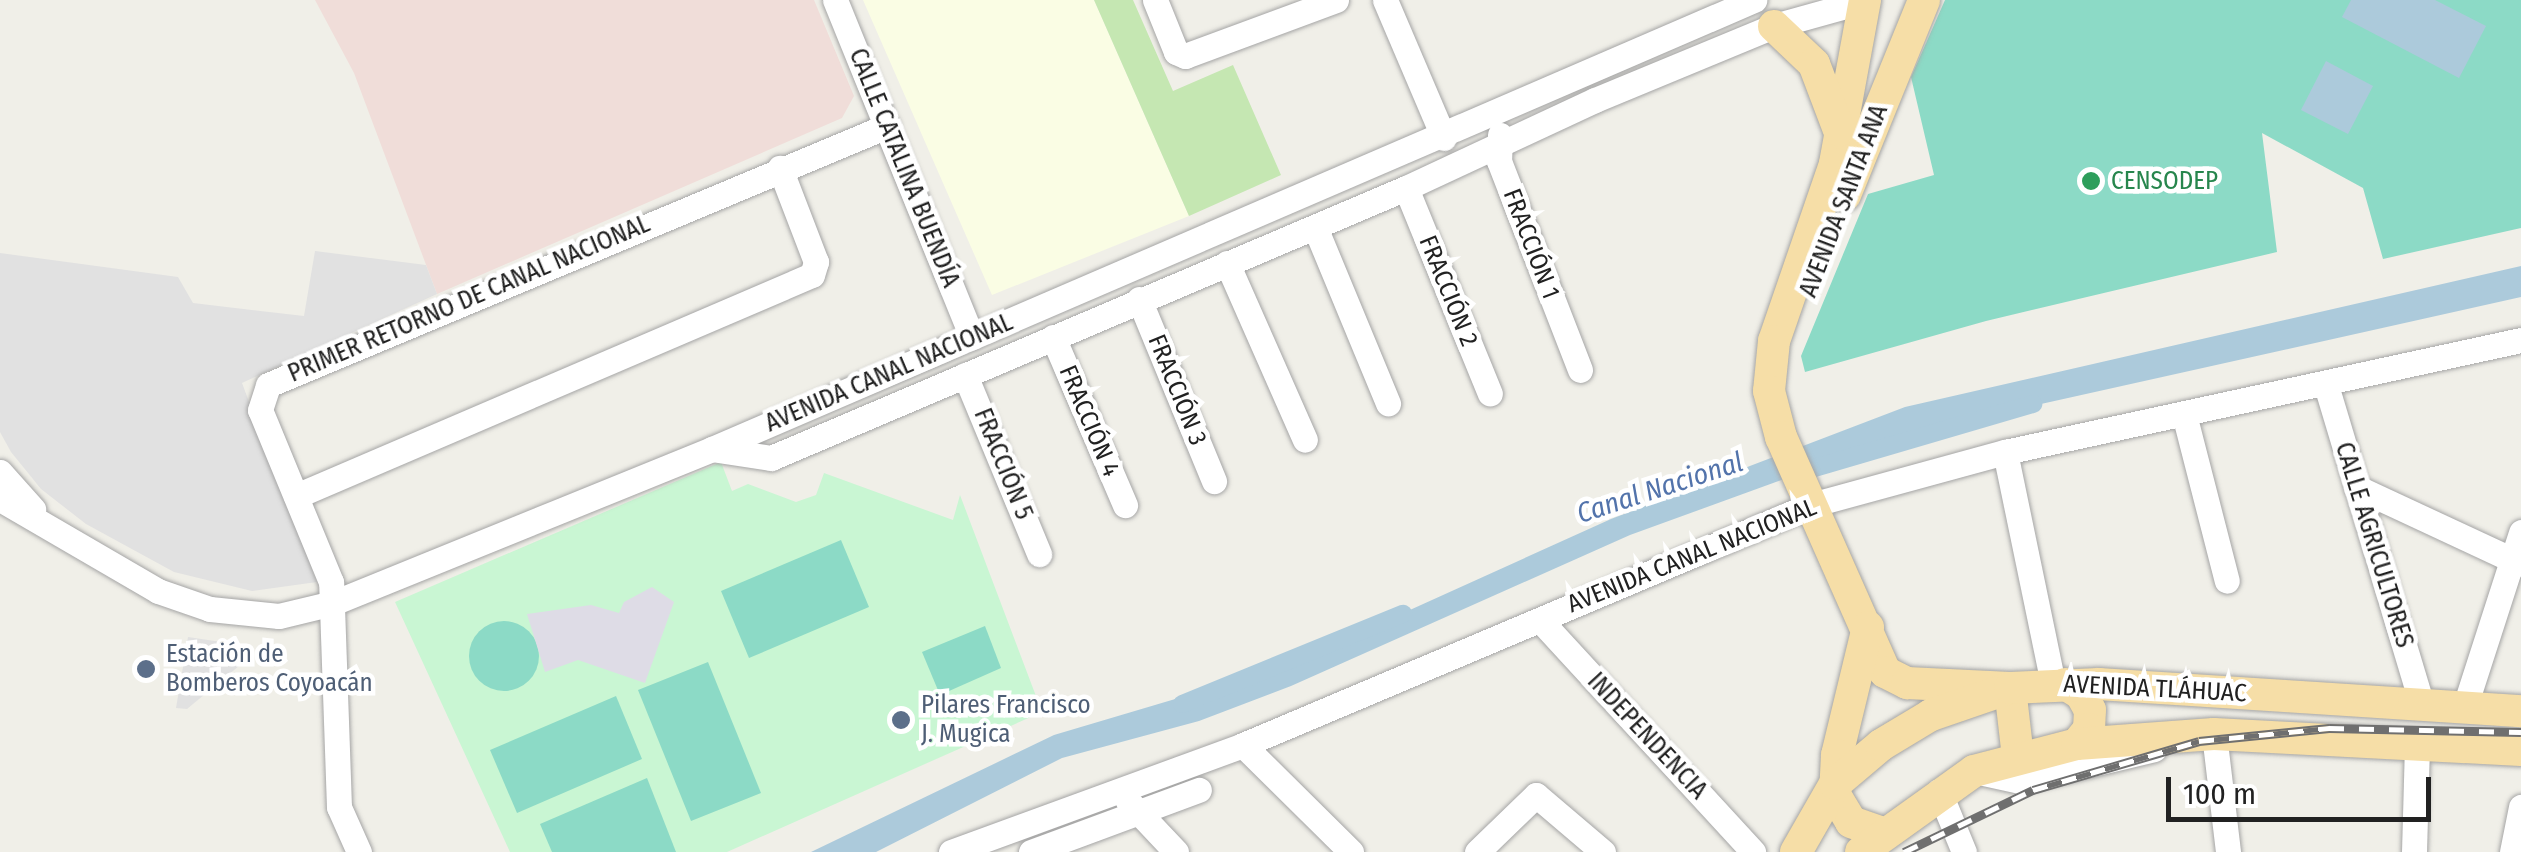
<!DOCTYPE html>
<meta charset="utf-8">
<style>
body{margin:0}
#map{position:relative;width:2521px;height:852px;overflow:hidden;background:#f0efe8;font-family:"Fira Sans Condensed",sans-serif}
div>[style]{position:absolute}
.commercial>*{inset:0;background:#f0ddd9}
.education>*{inset:0;background:#fafde4}
.grass>*{inset:0;background:#c5e7b2}
.park>*{inset:0;background:#c9f6d3}
.pitch>*{inset:0;background:#8cdac6}
.round{border-radius:50%}
.parking>*{inset:0;background:#e1e1e1}
.plaza>*{inset:0;background:#dedce6}
.water>*{inset:0;background:#accadb}
.canal>*{height:18px;margin:-9px;padding:0 9px;transform-origin:9px;border-radius:9px;background:#accadb}
.roads{filter:drop-shadow(0 0 2px #a5a5a5) drop-shadow(0 0 2px #a5a5a5)}
.minor>*{height:25px;margin:-12.5px;padding:0 12.5px;transform-origin:12.5px;border-radius:12.5px;background:#fff}
.major>*{height:32px;margin:-16px;padding:0 16px;transform-origin:16px;border-radius:16px;background:#f6dea7}
.rail>*{height:9px;margin-top:-4.5px;transform-origin:0;background:repeating-linear-gradient(90deg,#fff 0 15px,#6f6f6f 0 30px);box-sizing:border-box;border-block:2px solid #6f6f6f}
.dots>*{width:28px;height:28px;translate:-50% -50%;box-sizing:border-box;border:5px solid #fff;border-radius:50%}
span{translate:-50% -50%;white-space:nowrap;text-align:center;line-height:1.15;-webkit-text-stroke:9px #fff;paint-order:stroke}
.street-label{font-size:25px;color:#212121}
.leisure-label{font-size:25px;color:#27864d}
.left{translate:0 -50%;text-align:left}
.service-label{font-size:25px;color:#4e5e75}
.water-label{font-size:28px;color:#5273ab;font-style:italic}
.scale{position:absolute;left:2166px;top:777px;width:265px;height:45px;box-sizing:border-box;border:5px solid #212121;border-top:0;padding-left:12px;font-size:30px;line-height:35px;white-space:nowrap;color:#212121;-webkit-text-stroke:8px #fff;paint-order:stroke}
</style>
<div id="map">
<div class="commercial">
<i style="clip-path:polygon(315px 0,814px 0,854px 96px,842px 118px,437px 294px,354px 73px)"></i>
</div>
<div class="education">
<i style="clip-path:polygon(863px 0,1094px 0,1189px 216px,992px 295px)"></i>
</div>
<div class="grass">
<i style="clip-path:polygon(1094px 0,1133px 0,1173px 91px,1233px 65px,1281px 175px,1189px 216px)"></i>
</div>
<div class="park">
<i style="clip-path:polygon(721px 462px,732px 491px,748px 484px,796px 502px,816px 495px,824px 473px,953px 520px,960px 495px,1042px 712px,727px 852px,510px 852px,395px 602px)"></i>
</div>
<div class="pitch">
<i style="clip-path:polygon(1945px 0,2521px 0,2521px 228px,2383px 259px,2363px 188px,2262px 133px,2277px 252px,1986px 321px,1805px 372px,1801px 356px,1868px 194px,1934px 175px,1911px 77px)"></i>
<i style="clip-path:polygon(841px 540px,869px 607px,749px 658px,721px 591px)"></i>
<i class="round" style="left:469px;top:621px;width:70px;height:70px"></i>
<i style="clip-path:polygon(985px 626px,1001px 668px,940px 695px,922px 652px)"></i>
<i style="clip-path:polygon(708px 662px,761px 793px,691px 821px,638px 690px)"></i>
<i style="clip-path:polygon(616px 696px,642px 759px,517px 813px,490px 750px)"></i>
<i style="clip-path:polygon(647px 778px,676px 852px,552px 852px,540px 824px)"></i>
</div>
<div class="parking">
<i style="clip-path:polygon(315px 251px,426px 265px,437px 294px,242px 383px,317px 582px,252px 591px,174px 572px,86px 524px,41px 489px,11px 452px,0 432px,0 253px,178px 277px,193px 303px,304px 316px)"></i>
<i style="clip-path:polygon(188px 637px,228px 643px,227px 652px,251px 656px,187px 709px,176px 708px)"></i>
</div>
<div class="plaza">
<i style="clip-path:polygon(652px 587px,674px 602px,645px 683px,578px 660px,545px 672px,527px 614px,591px 605px,619px 613px,624px 602px)"></i>
</div>
<div class="water">
<i style="clip-path:polygon(2351px 0,2435px 0,2486px 26px,2459px 78px,2342px 17px)"></i>
<i style="clip-path:polygon(2326px 61px,2373px 86px,2348px 134px,2301px 110px)"></i>
<i style="clip-path:polygon(2521px 266px,2521px 297px,1911px 433px,1630px 535px,1291px 686px,1199px 721px,1062px 758px,876px 852px,811px 852px,1054px 735px,1286px 666px,1611px 519px,1905px 407px)"></i>
</div>
<div class="canal">
<i style="left:1804px;top:471px;width:239px;rotate:-16.3deg"></i>
<i style="left:1182px;top:704px;width:239px;rotate:-22.2deg"></i>
</div>
<div class="roads">
<div class="minor">
<i style="left:835px;top:0;width:364px;rotate:67.9deg"></i>
<i style="left:1155px;top:0;width:56px;rotate:68deg"></i>
<i style="left:1176px;top:52px;width:10px;rotate:24deg"></i>
<i style="left:1185px;top:56px;width:161px;rotate:-20.3deg"></i>
<i style="left:1385px;top:0;width:150px;rotate:66.9deg"></i>
<i style="left:1500px;top:135px;width:26px;rotate:92deg"></i>
<i style="left:1499px;top:161px;width:224px;rotate:68.8deg"></i>
<i style="left:1406px;top:188px;width:222px;rotate:67.8deg"></i>
<i style="left:1315px;top:227px;width:191px;rotate:67.5deg"></i>
<i style="left:1227px;top:263px;width:193px;rotate:66.2deg"></i>
<i style="left:1139px;top:299px;width:197px;rotate:67.6deg"></i>
<i style="left:1053px;top:337px;width:183px;rotate:66.8deg"></i>
<i style="left:965px;top:375px;width:194px;rotate:67.5deg"></i>
<i style="left:2326px;top:385px;width:335px;rotate:73.3deg"></i>
<i style="left:2184px;top:414px;width:172px;rotate:75.6deg"></i>
<i style="left:712px;top:449px;width:60px;rotate:8.7deg"></i>
<i style="left:771px;top:458px;width:690px;rotate:-23.04deg"></i>
<i style="left:1406px;top:188px;width:208px;rotate:-25deg"></i>
<i style="left:1595px;top:100px;width:194px;rotate:-22.5deg"></i>
<i style="left:1774px;top:26px;width:97px;rotate:-15.6deg"></i>
<i style="left:2005px;top:452px;width:237px;rotate:78.3deg"></i>
<i style="left:0;top:472px;width:50px;rotate:48.3deg"></i>
<i style="left:2356px;top:487px;width:182px;rotate:25deg"></i>
<i style="left:296px;top:496px;width:561px;rotate:-23.19deg"></i>
<i style="left:812px;top:275px;width:14px;rotate:-73deg"></i>
<i style="left:816px;top:262px;width:101px;rotate:-111deg"></i>
<i style="left:0;top:499px;width:183px;rotate:30.2deg"></i>
<i style="left:158px;top:591px;width:55px;rotate:19.1deg"></i>
<i style="left:210px;top:609px;width:69px;rotate:5.8deg"></i>
<i style="left:279px;top:616px;width:56px;rotate:-13.5deg"></i>
<i style="left:333px;top:603px;width:409px;rotate:-22.1deg"></i>
<i style="left:712px;top:449px;width:1135px;rotate:-23.31deg"></i>
<i style="left:1540px;top:620px;width:315px;rotate:47.4deg"></i>
<i style="left:2464px;top:709px;width:186px;rotate:-72.1deg"></i>
<i style="left:2198px;top:738px;width:16px;rotate:-14deg"></i>
<i style="left:2214px;top:734px;width:119px;rotate:83.2deg"></i>
<i style="left:1243px;top:745px;width:152px;rotate:44.7deg"></i>
<i style="left:1979px;top:772px;width:42px;rotate:12.4deg"></i>
<i style="left:2020px;top:781px;width:138px;rotate:-13.4deg"></i>
<i style="left:1939px;top:791px;width:66px;rotate:67.7deg"></i>
<i style="left:1128px;top:801px;width:70px;rotate:46.7deg"></i>
<i style="left:359px;top:852px;width:49px;rotate:-114deg"></i>
<i style="left:339px;top:807px;width:225px;rotate:-92deg"></i>
<i style="left:331px;top:582px;width:186px;rotate:-112.4deg"></i>
<i style="left:260px;top:410px;width:26px;rotate:-72deg"></i>
<i style="left:268px;top:385px;width:671px;rotate:-22.71deg"></i>
<i style="left:951px;top:852px;width:311px;rotate:-20.1deg"></i>
<i style="left:1243px;top:745px;width:617px;rotate:-22.91deg"></i>
<i style="left:1811px;top:505px;width:201px;rotate:-15.3deg"></i>
<i style="left:2005px;top:452px;width:528px;rotate:-12.25deg"></i>
<i style="left:1031px;top:852px;width:179px;rotate:-20.3deg"></i>
<i style="left:1477px;top:852px;width:82px;rotate:-44deg"></i>
<i style="left:1536px;top:795px;width:88px;rotate:40.4deg"></i>
<i style="left:2414px;top:852px;width:106px;rotate:-88.4deg"></i>
<i style="left:2512px;top:852px;width:46px;rotate:-78.7deg"></i>
</div>
<div class="major">
<i style="left:1865px;top:0;width:167px;rotate:100.4deg"></i>
<i style="left:1835px;top:164px;width:187px;rotate:109deg"></i>
<i style="left:1774px;top:341px;width:50px;rotate:95.7deg"></i>
<i style="left:1769px;top:391px;width:48px;rotate:75.4deg"></i>
<i style="left:1781px;top:437px;width:257px;rotate:66.1deg"></i>
<i style="left:1885px;top:672px;width:25px;rotate:27deg"></i>
<i style="left:1907px;top:683px;width:103px;rotate:2.8deg"></i>
<i style="left:1774px;top:26px;width:55px;rotate:43.5deg"></i>
<i style="left:1814px;top:64px;width:71px;rotate:69.3deg"></i>
<i style="left:1845px;top:195px;width:210px;rotate:-67.9deg"></i>
<i style="left:1868px;top:627px;width:132px;rotate:103.6deg"></i>
<i style="left:1837px;top:755px;width:40px;rotate:92.9deg"></i>
<i style="left:1835px;top:795px;width:31px;rotate:59deg"></i>
<i style="left:1851px;top:822px;width:34px;rotate:19deg"></i>
<i style="left:2065px;top:684px;width:19px;rotate:32deg"></i>
<i style="left:2081px;top:694px;width:18px;rotate:61deg"></i>
<i style="left:2090px;top:710px;width:19px;rotate:93deg"></i>
<i style="left:2089px;top:729px;width:19px;rotate:129deg"></i>
<i style="left:2010px;top:688px;width:69px;rotate:83.4deg"></i>
<i style="left:1796px;top:852px;width:78px;rotate:-60.2deg"></i>
<i style="left:1835px;top:784px;width:60px;rotate:-40.3deg"></i>
<i style="left:1881px;top:745px;width:58px;rotate:-31deg"></i>
<i style="left:1931px;top:715px;width:83px;rotate:-18.9deg"></i>
<i style="left:2010px;top:688px;width:89px;rotate:-2.6deg"></i>
<i style="left:2099px;top:684px;width:423px;rotate:3.7deg"></i>
<i style="left:1861px;top:852px;width:139px;rotate:-35.6deg"></i>
<i style="left:1974px;top:771px;width:106px;rotate:-14.7deg"></i>
<i style="left:2077px;top:744px;width:137px;rotate:-4.2deg"></i>
<i style="left:2214px;top:734px;width:307px;rotate:3deg"></i>
</div>
</div>
<div class="rail">
<i style="left:1904px;top:852px;width:143px;rotate:-25.7deg"></i>
<i style="left:2033px;top:790px;width:173px;rotate:-16.4deg"></i>
<i style="left:2199px;top:741px;width:131px;rotate:-5.7deg"></i>
<i style="left:2329px;top:728px;width:192px;rotate:1.2deg"></i>
</div>
<div class="dots">
<i style="left:2091px;top:181px;background:#2e9e5b"></i>
<i style="left:146px;top:669px;background:#5c6f8a"></i>
<i style="left:901px;top:720px;background:#5c6f8a"></i>
</div>
<div class="street-label">
<span style="left:904px;top:168px;rotate:68deg">CALLE CATALINA BUENDÍA</span>
<span style="left:1844px;top:201px;rotate:-69deg">AVENIDA SANTA ANA</span>
<span style="left:1531px;top:244px;rotate:69deg">FRACCIÓN 1</span>
<span style="left:1448px;top:291px;rotate:68deg">FRACCIÓN 2</span>
<span style="left:469px;top:299px;rotate:-23deg">PRIMER RETORNO DE CANAL NACIONAL</span>
<span style="left:889px;top:373px;rotate:-23deg">AVENIDA CANAL NACIONAL</span>
<span style="left:1177px;top:390px;rotate:68deg">FRACCIÓN 3</span>
<span style="left:1089px;top:421px;rotate:67deg">FRACCIÓN 4</span>
<span style="left:1003px;top:464px;rotate:68deg">FRACCIÓN 5</span>
<span style="left:2374px;top:545px;rotate:73deg">CALLE AGRICULTORES</span>
<span style="left:1692px;top:556px;rotate:-22deg">AVENIDA CANAL NACIONAL</span>
<span style="left:2155px;top:689px;rotate:3deg">AVENIDA TLÁHUAC</span>
<span style="left:1647px;top:736px;rotate:47deg">INDEPENDENCIA</span>
</div>
<div class="leisure-label">
<span class="left" style="left:2111px;top:181px">CENSODEP</span>
</div>
<div class="service-label">
<span class="left" style="left:166px;top:669px">Estación de<br>Bomberos Coyoacán</span>
<span class="left" style="left:921px;top:720px">Pilares Francisco<br>J. Mugica</span>
</div>
<div class="water-label">
<span style="left:1660px;top:488px;rotate:-18deg">Canal Nacional</span>
</div>
<div class="scale">100 m</div>
</div>
